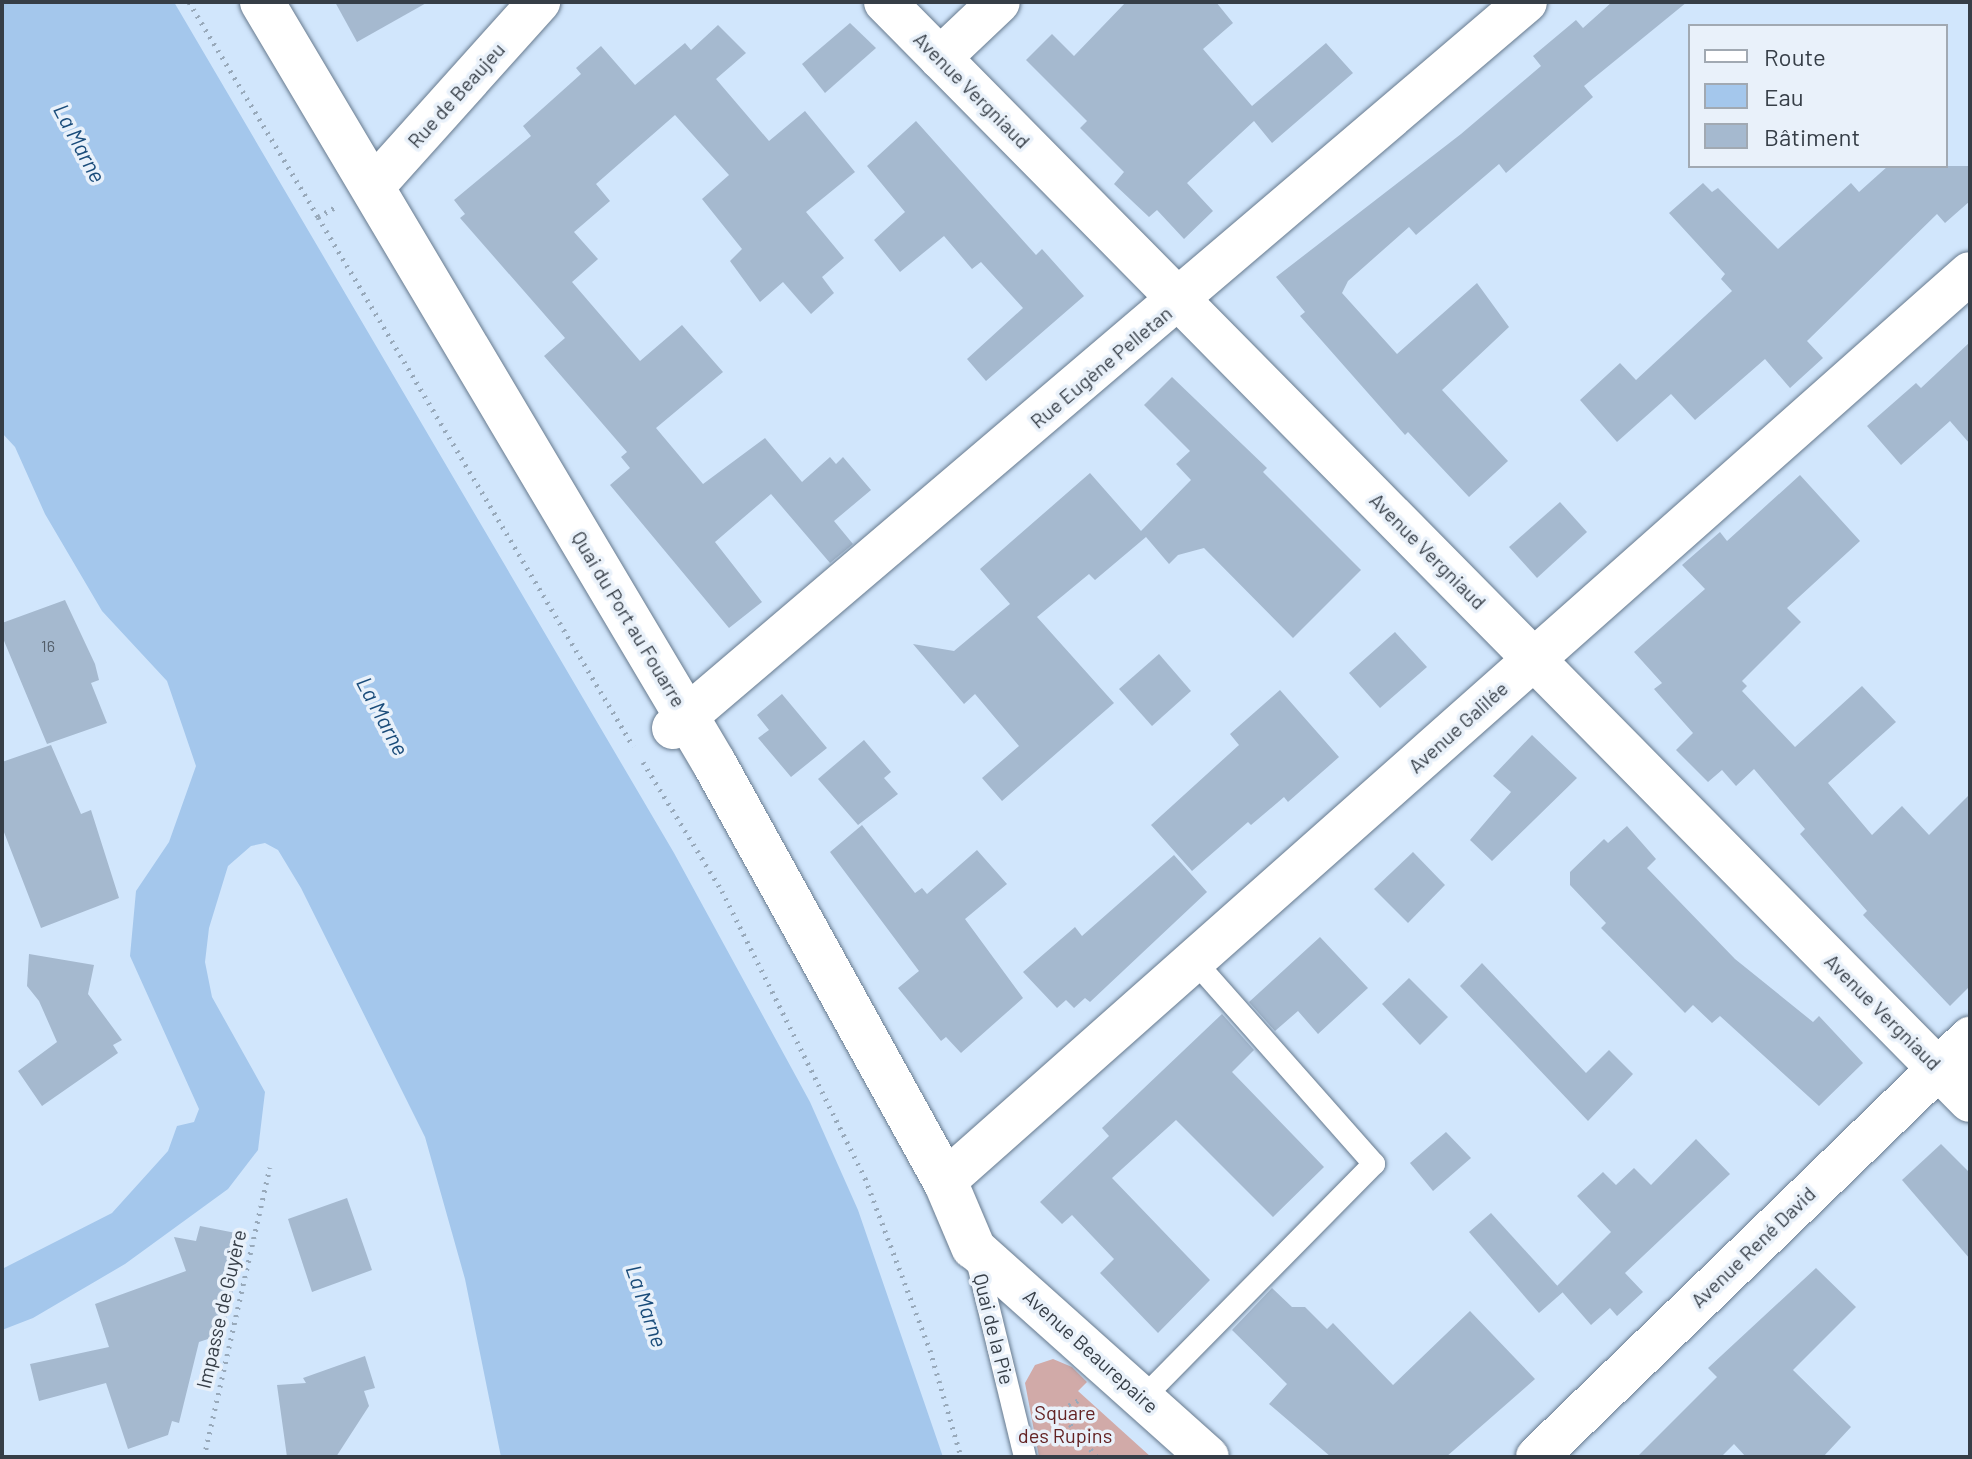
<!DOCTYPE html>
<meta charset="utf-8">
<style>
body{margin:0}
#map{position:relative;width:1972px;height:1459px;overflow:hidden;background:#d1e6fc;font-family:Barlow,sans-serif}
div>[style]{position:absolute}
.green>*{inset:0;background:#d1aaa8}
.water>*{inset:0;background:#a4c7ec}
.building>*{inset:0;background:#a5b9cf}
.path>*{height:5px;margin-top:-2.5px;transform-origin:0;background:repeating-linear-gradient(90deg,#98a9ba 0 2px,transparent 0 8px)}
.roads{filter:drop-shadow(0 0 2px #677a8e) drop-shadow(0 0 2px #677a8e)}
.lane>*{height:22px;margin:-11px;padding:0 11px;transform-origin:11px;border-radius:11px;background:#fff}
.street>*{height:42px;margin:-21px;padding:0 21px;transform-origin:21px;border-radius:21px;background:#fff}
.secondary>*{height:44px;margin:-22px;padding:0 22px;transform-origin:22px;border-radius:22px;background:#fff}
span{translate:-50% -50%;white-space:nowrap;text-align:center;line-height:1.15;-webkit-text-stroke:7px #e9f1fa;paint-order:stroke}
.number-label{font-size:16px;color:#525d69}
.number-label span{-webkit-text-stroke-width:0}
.street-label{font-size:20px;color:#363e47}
.park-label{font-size:20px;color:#632223}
.water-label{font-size:22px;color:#1a4c7a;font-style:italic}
.frame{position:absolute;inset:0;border:4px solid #363e47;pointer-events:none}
.legend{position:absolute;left:1688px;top:24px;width:260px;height:144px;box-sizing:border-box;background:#e9f1fa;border:2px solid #a1a9b2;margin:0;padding:10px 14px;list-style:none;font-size:24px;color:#363e47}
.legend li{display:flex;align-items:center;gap:16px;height:40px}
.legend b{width:40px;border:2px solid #a1a9b2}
</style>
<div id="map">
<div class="green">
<i style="clip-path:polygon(1053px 1359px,1072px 1367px,1087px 1382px,1078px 1391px,1151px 1457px,1039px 1457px,1025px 1383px,1035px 1365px)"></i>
</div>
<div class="water">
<i style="clip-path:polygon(2px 2px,174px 2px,674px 853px,810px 1102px,858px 1210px,943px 1457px,501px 1457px,465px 1279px,425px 1137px,301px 888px,278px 850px,265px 843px,251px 846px,228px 866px,209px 928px,205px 962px,212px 997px,265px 1092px,258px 1150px,228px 1189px,125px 1264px,33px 1318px,2px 1330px,2px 1269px,112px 1213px,168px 1151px,177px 1126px,194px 1122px,199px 1109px,130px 956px,136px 891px,169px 842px,196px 766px,167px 681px,102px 611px,45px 514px,15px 447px,2px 433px)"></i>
</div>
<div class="building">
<i style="clip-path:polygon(335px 2px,428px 2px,357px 42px)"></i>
<i style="clip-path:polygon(1126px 2px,1216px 2px,1233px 23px,1203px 49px,1252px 106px,1326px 43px,1353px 73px,1272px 143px,1254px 121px,1187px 183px,1213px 211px,1184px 239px,1157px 210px,1149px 217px,1114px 184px,1124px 172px,1080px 128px,1087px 121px,1026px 60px,1052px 34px,1074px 56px)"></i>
<i style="clip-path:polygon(1612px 2px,1687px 2px,1584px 86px,1593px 97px,1506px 173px,1499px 164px,1416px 235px,1409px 227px,1348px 281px,1342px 293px,1397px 354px,1477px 283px,1509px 327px,1442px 390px,1508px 461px,1469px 497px,1408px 432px,1405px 435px,1300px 316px,1305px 312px,1276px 277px,1461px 134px,1541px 66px,1533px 56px,1576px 20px,1583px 28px)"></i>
<i style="clip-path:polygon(850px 23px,876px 48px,825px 93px,802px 64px)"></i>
<i style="clip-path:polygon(718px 25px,746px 53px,716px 79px,769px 141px,805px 111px,855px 172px,806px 212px,844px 258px,822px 277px,834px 293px,811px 314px,783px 282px,760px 302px,730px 261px,742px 249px,702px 199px,729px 175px,675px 115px,596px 184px,610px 201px,574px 232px,598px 259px,572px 282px,640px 361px,682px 325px,723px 372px,656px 428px,703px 484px,765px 438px,802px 482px,830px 457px,836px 464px,843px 457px,871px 490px,834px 521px,853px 544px,830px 563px,771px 494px,715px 542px,762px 602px,729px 628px,610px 485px,630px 468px,621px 457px,627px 452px,544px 356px,565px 338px,460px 218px,465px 214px,454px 200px,531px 136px,523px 126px,581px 74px,576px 68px,601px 46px,635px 85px,685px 43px,691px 50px)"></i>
<i style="clip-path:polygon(916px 121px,1036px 255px,1042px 249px,1084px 296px,986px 381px,967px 359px,1023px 308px,981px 262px,972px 269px,944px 236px,900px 272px,874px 240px,905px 212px,867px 166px)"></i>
<i style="clip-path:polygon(1888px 166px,1970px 166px,1970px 201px,1945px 223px,1937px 214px,1807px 341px,1823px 358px,1790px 388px,1765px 359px,1695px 420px,1671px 394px,1617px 442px,1580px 400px,1620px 363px,1636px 380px,1732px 291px,1721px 279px,1725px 274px,1669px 213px,1703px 183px,1712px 192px,1718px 188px,1778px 249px,1851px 183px,1859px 192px)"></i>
<i style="clip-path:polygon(1970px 342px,1970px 444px,1950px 421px,1901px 465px,1867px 426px,1916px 383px,1921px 388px)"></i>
<i style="clip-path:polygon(1172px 377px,1267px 468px,1263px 472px,1361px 570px,1293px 638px,1204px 548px,1178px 555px,1169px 564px,1146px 537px,1095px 580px,1089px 574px,1037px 617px,1114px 703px,1002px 801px,982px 778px,1019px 746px,975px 694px,964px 704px,913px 644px,954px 651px,1010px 604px,980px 569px,1090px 473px,1141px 531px,1191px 480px,1176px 464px,1190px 451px,1144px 405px)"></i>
<i style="clip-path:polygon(1800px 475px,1860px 541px,1787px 608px,1801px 622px,1742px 681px,1747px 686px,1742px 691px,1795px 747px,1862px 686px,1896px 722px,1828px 783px,1872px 835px,1902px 806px,1929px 835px,1970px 794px,1970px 986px,1950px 1006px,1863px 915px,1867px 911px,1800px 834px,1805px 829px,1754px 769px,1736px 786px,1722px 770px,1708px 782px,1676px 750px,1693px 733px,1654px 689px,1662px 683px,1634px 652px,1705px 589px,1682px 565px,1720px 532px,1727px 541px)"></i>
<i style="clip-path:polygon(1560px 502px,1587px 532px,1537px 578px,1509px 547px)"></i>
<i style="clip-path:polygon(65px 600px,95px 664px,99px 680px,91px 683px,107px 723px,47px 744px,2px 636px,2px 623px)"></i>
<i style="clip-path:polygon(1395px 632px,1427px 667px,1380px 708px,1349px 673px)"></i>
<i style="clip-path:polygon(1159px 654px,1191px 691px,1152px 726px,1119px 689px)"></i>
<i style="clip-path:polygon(1280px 690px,1339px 757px,1288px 802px,1284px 797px,1251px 825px,1248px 822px,1192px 871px,1151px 825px,1239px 745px,1230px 734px)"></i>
<i style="clip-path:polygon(782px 694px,827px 748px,791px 777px,758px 738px,769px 730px,757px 715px)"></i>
<i style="clip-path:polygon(1532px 735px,1577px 778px,1492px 861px,1470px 840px,1511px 792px,1493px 776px)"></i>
<i style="clip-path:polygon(864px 740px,891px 772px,884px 778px,898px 794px,858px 825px,818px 779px)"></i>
<i style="clip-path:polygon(51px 745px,81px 814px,91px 810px,119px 898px,41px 928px,2px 827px,2px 762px)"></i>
<i style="clip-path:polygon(862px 825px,915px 893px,922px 888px,927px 894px,977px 850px,1007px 884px,965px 919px,1023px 998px,961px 1053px,946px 1037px,941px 1041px,898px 988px,919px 971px,830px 852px)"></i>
<i style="clip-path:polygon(1627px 826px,1656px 859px,1647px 868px,1735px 959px,1813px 1022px,1819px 1016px,1863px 1063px,1819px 1106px,1720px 1016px,1712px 1023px,1693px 1005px,1685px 1013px,1601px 928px,1606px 923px,1570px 885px,1570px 872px,1604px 839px,1608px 843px)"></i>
<i style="clip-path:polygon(1413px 852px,1445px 885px,1408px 923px,1374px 889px)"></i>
<i style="clip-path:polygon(1174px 855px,1207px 892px,1090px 1002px,1085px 998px,1074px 1008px,1066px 1000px,1057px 1008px,1023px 972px,1075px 927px,1082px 936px)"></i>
<i style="clip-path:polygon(1320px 937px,1368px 988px,1318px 1034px,1298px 1011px,1275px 1031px,1249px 1002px)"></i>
<i style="clip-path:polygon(29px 954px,94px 965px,88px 994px,122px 1040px,113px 1045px,118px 1053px,42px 1106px,18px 1071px,57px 1042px,39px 1001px,27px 986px)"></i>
<i style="clip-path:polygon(1482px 963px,1586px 1073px,1609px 1050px,1633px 1074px,1588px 1121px,1460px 986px)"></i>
<i style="clip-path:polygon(1409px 978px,1448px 1017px,1420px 1045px,1382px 1004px)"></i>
<i style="clip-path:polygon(1222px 1014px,1254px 1050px,1232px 1072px,1324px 1167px,1273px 1217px,1176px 1120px,1112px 1178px,1210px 1280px,1158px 1333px,1100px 1273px,1114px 1259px,1072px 1215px,1062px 1224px,1040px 1202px,1109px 1136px,1102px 1128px)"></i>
<i style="clip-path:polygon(1446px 1132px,1471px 1158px,1433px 1191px,1410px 1163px)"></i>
<i style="clip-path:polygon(1696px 1139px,1730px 1174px,1625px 1273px,1643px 1292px,1617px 1316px,1610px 1308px,1591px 1325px,1557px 1286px,1611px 1232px,1577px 1196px,1603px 1172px,1616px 1185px,1634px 1168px,1651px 1185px)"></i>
<i style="clip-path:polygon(1941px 1144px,1970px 1173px,1970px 1259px,1902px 1180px)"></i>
<i style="clip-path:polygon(347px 1198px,372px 1270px,312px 1292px,288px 1219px)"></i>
<i style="clip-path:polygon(1491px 1213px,1563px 1292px,1539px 1313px,1469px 1232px)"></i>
<i style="clip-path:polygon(200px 1226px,246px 1235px,223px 1334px,199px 1342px,179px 1423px,172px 1421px,168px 1435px,128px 1449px,106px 1383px,39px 1401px,30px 1364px,109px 1347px,95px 1304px,186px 1271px,174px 1237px,196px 1241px)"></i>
<i style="clip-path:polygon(1816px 1268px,1856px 1307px,1793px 1370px,1851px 1427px,1823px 1457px,1746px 1457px,1734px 1444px,1721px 1457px,1637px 1457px,1717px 1377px,1708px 1368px)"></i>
<i style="clip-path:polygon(1272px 1288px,1292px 1307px,1305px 1307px,1327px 1329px,1333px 1323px,1393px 1385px,1470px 1311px,1535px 1379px,1446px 1457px,1331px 1457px,1269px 1404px,1287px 1384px,1232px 1330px)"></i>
<i style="clip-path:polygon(365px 1356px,375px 1388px,364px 1391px,369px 1406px,336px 1457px,287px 1457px,277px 1385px,306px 1383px,303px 1378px)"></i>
</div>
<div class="path">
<i style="left:189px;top:2px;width:251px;rotate:59deg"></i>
<i style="left:318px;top:217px;width:20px;rotate:-30deg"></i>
<i style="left:318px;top:217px;width:616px;rotate:59.23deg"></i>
<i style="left:643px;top:762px;width:151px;rotate:58.5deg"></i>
<i style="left:722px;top:891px;width:321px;rotate:63.5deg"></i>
<i style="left:865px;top:1178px;width:184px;rotate:69.3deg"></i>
<i style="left:930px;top:1350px;width:111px;rotate:73.8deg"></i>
<i style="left:1060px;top:1412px;width:58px;rotate:50.6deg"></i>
<i style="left:1048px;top:1417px;width:38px;rotate:-29deg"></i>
<i style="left:204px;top:1457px;width:297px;rotate:-77.2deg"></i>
</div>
<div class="roads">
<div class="lane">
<i style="left:976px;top:1256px;width:207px;rotate:76.3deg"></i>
<i style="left:1143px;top:1398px;width:329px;rotate:-45.4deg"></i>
<i style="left:1374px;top:1164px;width:270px;rotate:-131.5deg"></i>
</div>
<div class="street">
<i style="left:885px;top:2px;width:1544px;rotate:45.37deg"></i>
<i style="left:940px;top:58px;width:81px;rotate:-43.5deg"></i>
<i style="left:373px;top:187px;width:249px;rotate:-48.1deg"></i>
<i style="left:673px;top:728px;width:1120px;rotate:-40.4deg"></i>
<i style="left:945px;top:1181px;width:1369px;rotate:-41.54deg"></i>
<i style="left:973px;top:1247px;width:315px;rotate:41.8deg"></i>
<i style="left:1537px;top:1457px;width:603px;rotate:-44.06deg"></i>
</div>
<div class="secondary">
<i style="left:262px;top:2px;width:885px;rotate:59.29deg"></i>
<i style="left:714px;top:763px;width:478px;rotate:61.1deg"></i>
<i style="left:945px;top:1181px;width:72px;rotate:67deg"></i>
</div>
</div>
<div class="number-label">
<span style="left:48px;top:646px">16</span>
</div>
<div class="street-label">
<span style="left:972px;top:90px;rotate:45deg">Avenue Vergniaud</span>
<span style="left:456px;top:95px;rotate:-48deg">Rue de Beaujeu</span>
<span style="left:1101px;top:367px;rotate:-40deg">Rue Eugène Pelletan</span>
<span style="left:1428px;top:551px;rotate:45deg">Avenue Vergniaud</span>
<span style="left:629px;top:619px;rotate:59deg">Quai du Port au Fouarre</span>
<span style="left:1458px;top:727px;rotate:-42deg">Avenue Galilée</span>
<span style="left:1883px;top:1012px;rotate:45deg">Avenue Vergniaud</span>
<span style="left:1753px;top:1247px;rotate:-44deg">Avenue René David</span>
<span style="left:221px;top:1309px;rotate:-77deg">Impasse de Guyère</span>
<span style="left:994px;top:1329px;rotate:76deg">Quai de la Pie</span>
<span style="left:1091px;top:1351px;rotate:42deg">Avenue Beaurepaire</span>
</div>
<div class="park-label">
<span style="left:1065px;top:1424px">Square<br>des Rupins</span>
</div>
<div class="water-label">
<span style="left:80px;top:143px;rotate:62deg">La Marne</span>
<span style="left:383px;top:716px;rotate:62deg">La Marne</span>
<span style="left:647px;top:1306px;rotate:71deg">La Marne</span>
</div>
<div class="frame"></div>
<ul class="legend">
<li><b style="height:10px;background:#fff"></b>Route</li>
<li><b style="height:22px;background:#a4c7ec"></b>Eau</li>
<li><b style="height:22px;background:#a5b9cf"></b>Bâtiment</li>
</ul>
</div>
